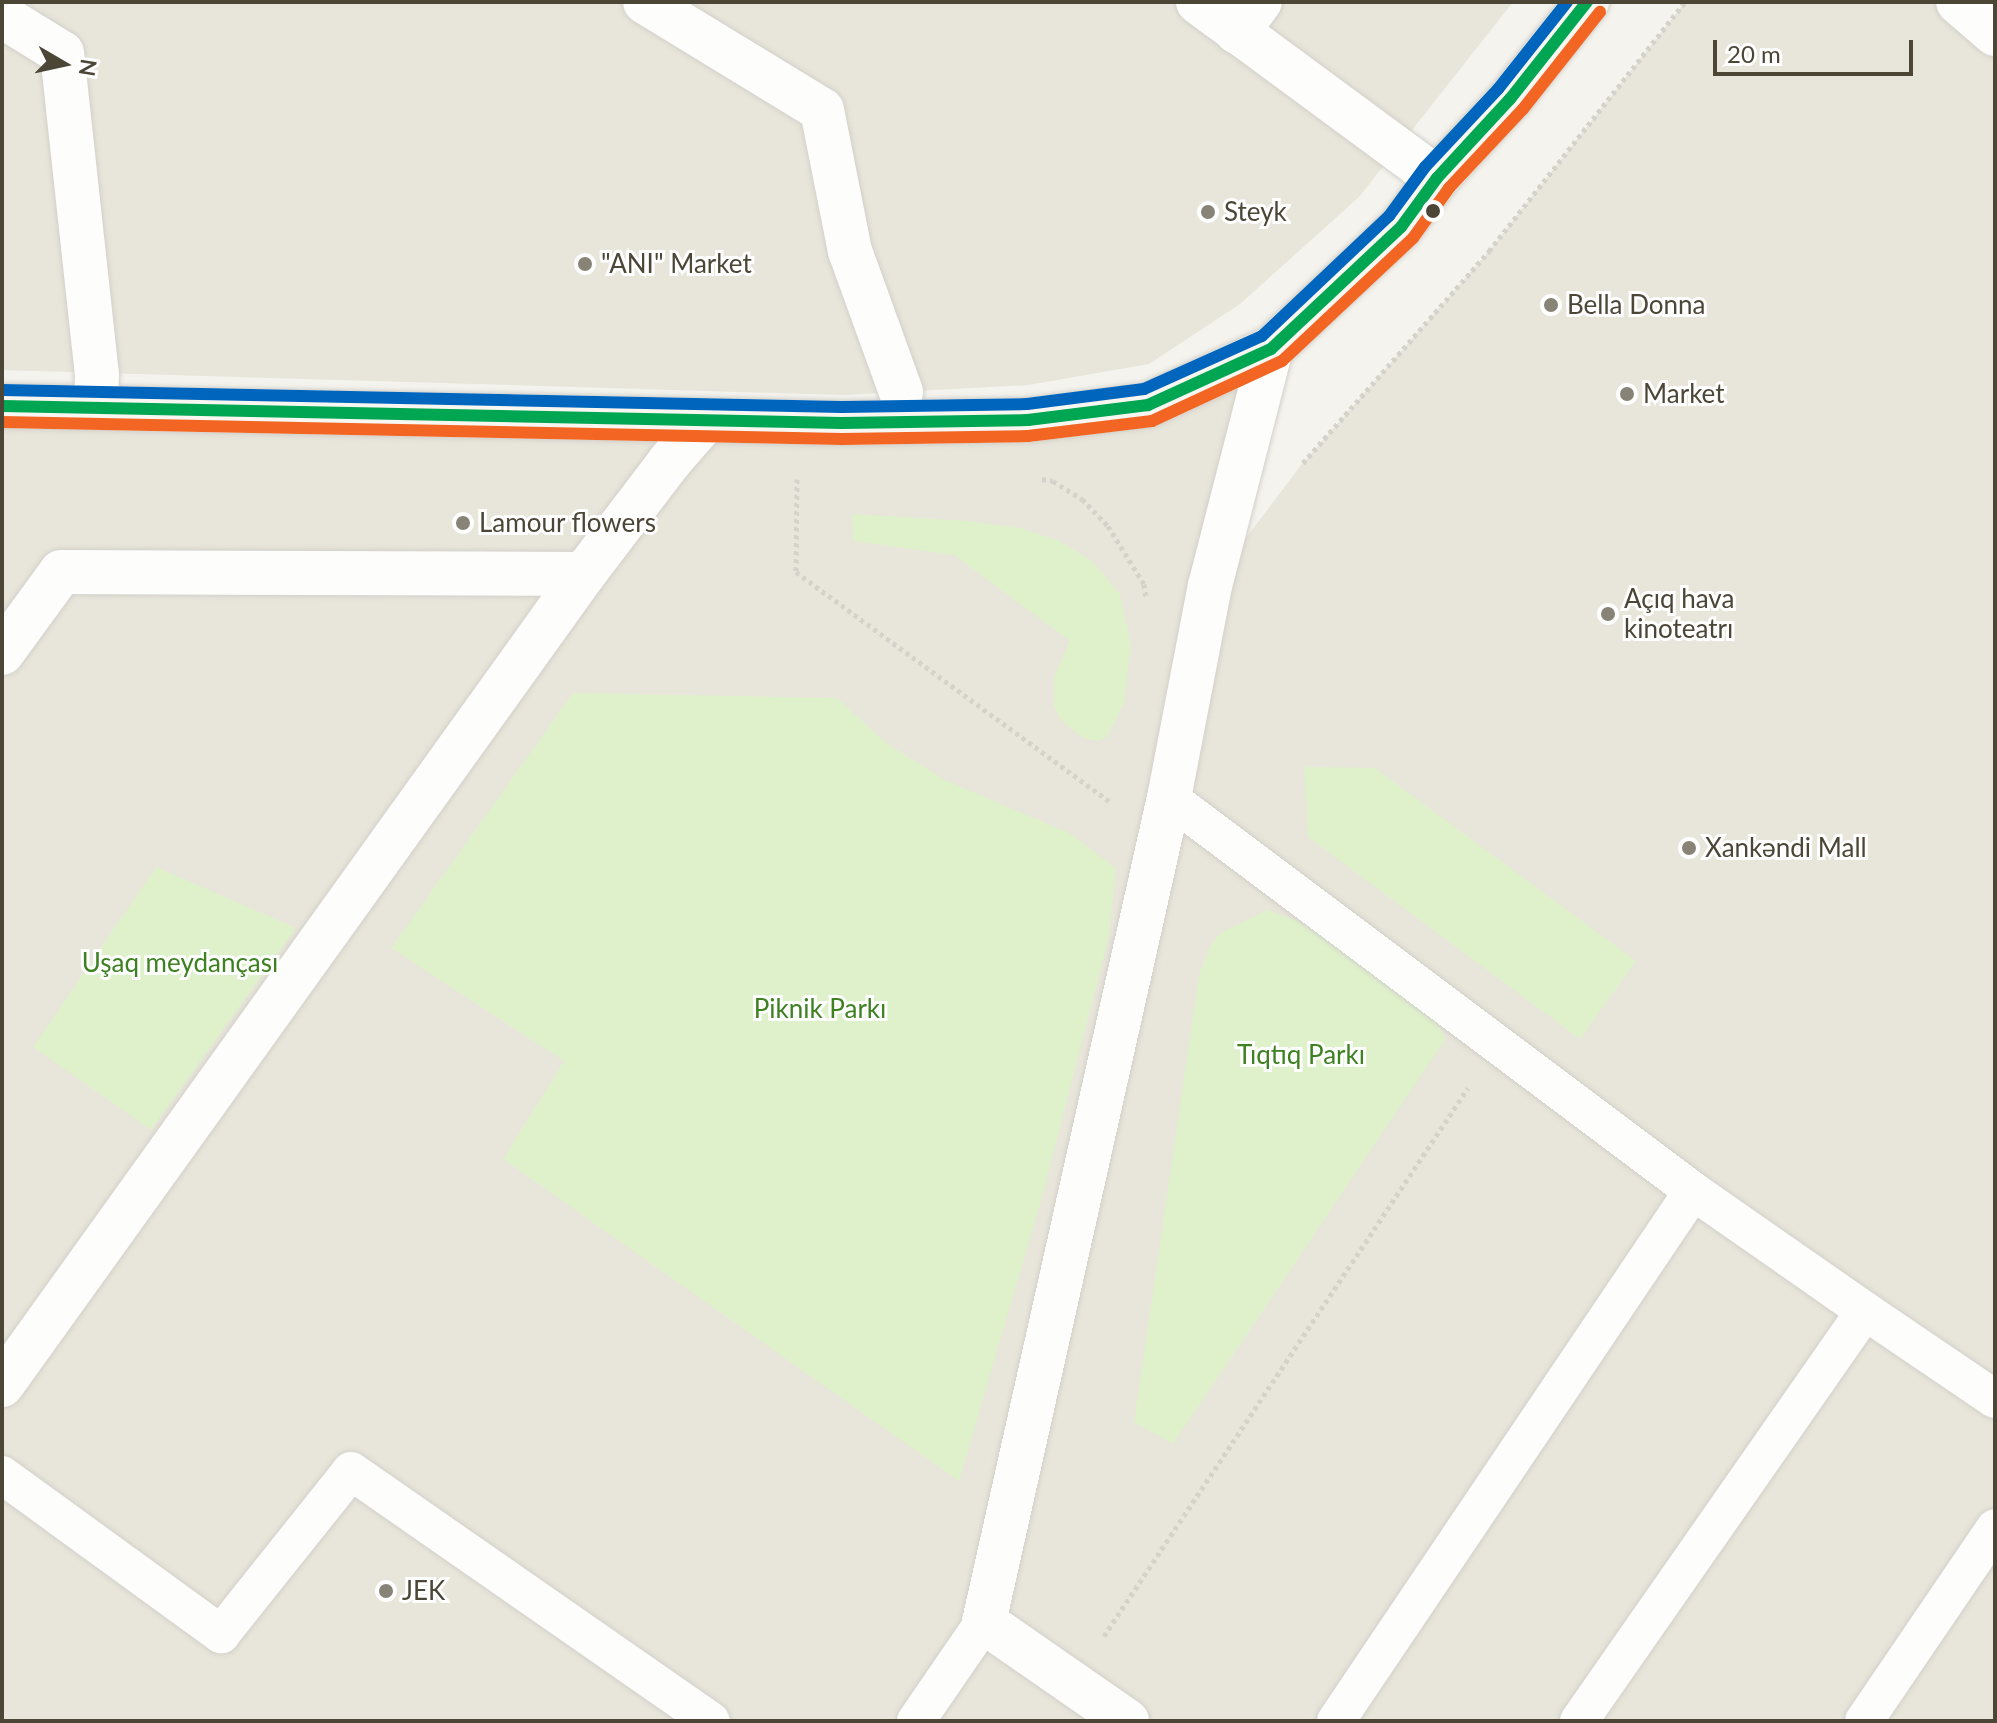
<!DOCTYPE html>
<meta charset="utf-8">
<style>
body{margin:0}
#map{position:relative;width:1997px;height:1723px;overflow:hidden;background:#f4f3ed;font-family:Lato,sans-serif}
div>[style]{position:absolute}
.residential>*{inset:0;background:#e8e5da}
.green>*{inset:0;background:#dff1cb}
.path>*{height:5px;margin-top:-2.5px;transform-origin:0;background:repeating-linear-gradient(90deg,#d4d2cb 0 4px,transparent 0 8px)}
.roads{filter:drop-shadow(0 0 2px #d2d0ca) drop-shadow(0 0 2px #d2d0ca)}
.lane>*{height:38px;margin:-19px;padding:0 19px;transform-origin:19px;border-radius:19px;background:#fdfdfc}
.street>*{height:44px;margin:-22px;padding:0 22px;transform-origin:22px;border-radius:22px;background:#fdfdfc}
.secondary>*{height:44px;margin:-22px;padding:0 22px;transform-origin:22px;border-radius:22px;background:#f7f6f1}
.bus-1>*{height:12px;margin:-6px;padding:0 6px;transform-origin:6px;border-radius:6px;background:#00a651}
.bus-2>*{height:12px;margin:-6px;padding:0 6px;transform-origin:6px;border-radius:6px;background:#f26522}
.bus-3>*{height:12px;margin:-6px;padding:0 6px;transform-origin:6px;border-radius:6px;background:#0065bd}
.dots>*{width:22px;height:22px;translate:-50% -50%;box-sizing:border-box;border:4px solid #fff;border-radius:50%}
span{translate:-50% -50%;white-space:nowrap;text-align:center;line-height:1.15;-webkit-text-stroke:6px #fff;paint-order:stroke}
.poi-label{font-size:26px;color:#4c4637}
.left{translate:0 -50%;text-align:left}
.park-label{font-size:26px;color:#3e8121}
.frame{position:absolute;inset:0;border:4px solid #4c4637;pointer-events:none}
.north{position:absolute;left:24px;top:24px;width:80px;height:80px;-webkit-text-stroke:6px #fff;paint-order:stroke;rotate:99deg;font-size:22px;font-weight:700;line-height:32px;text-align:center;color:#4c4637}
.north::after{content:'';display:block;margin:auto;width:28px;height:36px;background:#4c4637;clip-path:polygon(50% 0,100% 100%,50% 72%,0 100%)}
.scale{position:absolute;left:1713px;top:40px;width:200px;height:36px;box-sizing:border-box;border:4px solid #4c4637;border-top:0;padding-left:10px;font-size:24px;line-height:28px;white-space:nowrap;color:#4c4637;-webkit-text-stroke:6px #fff;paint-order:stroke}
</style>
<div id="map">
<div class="residential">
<i style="clip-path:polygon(2px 2px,1513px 2px,1359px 197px,1240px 304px,1149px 364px,1028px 385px,843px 395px,2px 370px)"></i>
<i style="clip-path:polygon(1685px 2px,1995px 2px,1995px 1721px,2px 1721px,2px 405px,1028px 420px,1271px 349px,1211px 584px,1302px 464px,1489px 251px)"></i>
</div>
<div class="green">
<i style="clip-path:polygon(852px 514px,968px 521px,1020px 528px,1057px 540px,1091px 560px,1120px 594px,1131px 644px,1124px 703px,1107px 737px,1097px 741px,1083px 738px,1061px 720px,1054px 707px,1054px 677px,1070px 641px,954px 555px,853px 541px)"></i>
<i style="clip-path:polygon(573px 693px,837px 698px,886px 743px,945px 780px,1069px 833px,1116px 868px,1109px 936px,1042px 1197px,959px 1481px,503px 1159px,564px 1061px,391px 948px)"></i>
<i style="clip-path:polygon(1304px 767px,1375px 768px,1636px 961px,1580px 1039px,1308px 837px)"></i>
<i style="clip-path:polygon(156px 867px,296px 928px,151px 1130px,33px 1047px)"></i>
<i style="clip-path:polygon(1267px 910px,1295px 920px,1413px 993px,1437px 1016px,1445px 1040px,1173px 1444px,1134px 1422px,1199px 975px,1211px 944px,1222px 932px)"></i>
</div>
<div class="path">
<i style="left:1303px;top:463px;width:282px;rotate:-48.7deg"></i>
<i style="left:1489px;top:251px;width:317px;rotate:-51.8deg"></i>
<i style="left:797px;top:479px;width:93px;rotate:90.6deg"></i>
<i style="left:796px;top:572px;width:389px;rotate:36.2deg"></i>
<i style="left:1042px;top:479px;width:11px;rotate:10deg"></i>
<i style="left:1053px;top:481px;width:34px;rotate:32deg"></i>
<i style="left:1082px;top:499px;width:37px;rotate:46deg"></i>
<i style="left:1108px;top:526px;width:68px;rotate:58.2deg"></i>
<i style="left:1144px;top:584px;width:15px;rotate:82deg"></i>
<i style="left:1104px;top:1636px;width:658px;rotate:-56.41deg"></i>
</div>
<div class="roads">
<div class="lane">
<i style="left:1169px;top:798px;width:655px;rotate:36.87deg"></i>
<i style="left:1693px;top:1191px;width:210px;rotate:34.9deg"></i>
<i style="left:1865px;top:1311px;width:500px;rotate:124.9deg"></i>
<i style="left:1865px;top:1311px;width:157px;rotate:34.1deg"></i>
<i style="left:2px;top:1475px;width:271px;rotate:36deg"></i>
<i style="left:221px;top:1634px;width:208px;rotate:-51.4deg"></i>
<i style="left:351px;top:1471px;width:438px;rotate:34.8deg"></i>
<i style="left:916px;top:1721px;width:120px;rotate:-55.5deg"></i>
<i style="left:1336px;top:1721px;width:639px;rotate:-56.04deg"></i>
<i style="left:1864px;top:1721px;width:233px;rotate:-55.8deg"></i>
</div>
<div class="street">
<i style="left:645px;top:2px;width:207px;rotate:31.4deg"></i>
<i style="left:822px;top:110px;width:144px;rotate:78.8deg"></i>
<i style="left:850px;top:251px;width:150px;rotate:70.1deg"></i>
<i style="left:1198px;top:2px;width:297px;rotate:36.4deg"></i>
<i style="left:1958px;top:2px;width:49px;rotate:40.9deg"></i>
<i style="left:2px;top:16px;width:70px;rotate:31.7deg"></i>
<i style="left:62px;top:53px;width:323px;rotate:83.8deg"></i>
<i style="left:97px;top:374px;width:32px;rotate:92deg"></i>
<i style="left:1237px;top:32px;width:38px;rotate:-53deg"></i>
<i style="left:2px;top:653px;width:100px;rotate:-53.9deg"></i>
<i style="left:61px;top:572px;width:523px;rotate:0.22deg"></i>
<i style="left:2px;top:1385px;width:998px;rotate:-54.34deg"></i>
<i style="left:584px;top:574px;width:142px;rotate:-52.7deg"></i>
<i style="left:670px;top:461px;width:53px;rotate:-48.8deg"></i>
<i style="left:1127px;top:1721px;width:174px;rotate:-145.3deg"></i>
<i style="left:984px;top:1622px;width:845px;rotate:-77.35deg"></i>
<i style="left:1169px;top:798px;width:216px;rotate:-79.1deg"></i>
<i style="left:1210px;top:586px;width:245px;rotate:-75.6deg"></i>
</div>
<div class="secondary">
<i style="left:2px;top:406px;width:840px;rotate:1.16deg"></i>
<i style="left:842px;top:423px;width:186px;rotate:-0.9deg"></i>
<i style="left:1028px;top:420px;width:121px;rotate:-7.1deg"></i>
<i style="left:1148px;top:405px;width:135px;rotate:-24.5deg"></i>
<i style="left:1271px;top:349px;width:178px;rotate:-43.2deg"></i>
<i style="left:1401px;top:227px;width:61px;rotate:-53.7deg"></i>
<i style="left:1437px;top:178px;width:108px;rotate:-47.3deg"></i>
<i style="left:1510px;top:99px;width:124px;rotate:-51.6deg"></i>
</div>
</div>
<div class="bus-1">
<i style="left:2px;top:406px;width:840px;rotate:1.16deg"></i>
<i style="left:842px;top:423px;width:186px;rotate:-0.9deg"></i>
<i style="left:1028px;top:420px;width:121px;rotate:-7.1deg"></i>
<i style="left:1148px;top:405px;width:135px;rotate:-24.5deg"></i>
<i style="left:1271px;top:349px;width:178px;rotate:-43.2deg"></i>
<i style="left:1401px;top:227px;width:61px;rotate:-53.7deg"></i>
<i style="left:1437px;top:178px;width:108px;rotate:-47.3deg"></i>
<i style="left:1510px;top:99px;width:124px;rotate:-51.6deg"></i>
</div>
<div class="bus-2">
<i style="left:2px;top:422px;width:840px;rotate:1.16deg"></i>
<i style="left:842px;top:439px;width:186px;rotate:-0.9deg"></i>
<i style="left:1028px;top:436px;width:125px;rotate:-6.9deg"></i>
<i style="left:1152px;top:421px;width:143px;rotate:-24.8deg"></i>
<i style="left:1282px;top:361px;width:180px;rotate:-43.2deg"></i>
<i style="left:1413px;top:238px;width:62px;rotate:-54.2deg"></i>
<i style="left:1449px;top:188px;width:108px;rotate:-46.9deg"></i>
<i style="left:1523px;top:109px;width:124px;rotate:-51.6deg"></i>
</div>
<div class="bus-3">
<i style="left:2px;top:390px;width:840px;rotate:1.16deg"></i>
<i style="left:842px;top:407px;width:185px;rotate:-0.9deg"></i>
<i style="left:1027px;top:404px;width:118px;rotate:-7.3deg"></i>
<i style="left:1144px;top:389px;width:129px;rotate:-24.2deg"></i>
<i style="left:1262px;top:336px;width:175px;rotate:-43.4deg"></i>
<i style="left:1389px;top:216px;width:61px;rotate:-53.7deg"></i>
<i style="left:1425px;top:167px;width:107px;rotate:-46.9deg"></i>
<i style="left:1498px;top:89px;width:111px;rotate:-51.6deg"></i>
</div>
<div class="dots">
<i style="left:1433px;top:211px;background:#4c4637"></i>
<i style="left:1208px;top:212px;background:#878377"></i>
<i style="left:585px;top:264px;background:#878377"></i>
<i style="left:1551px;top:305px;background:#878377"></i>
<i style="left:1627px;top:394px;background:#878377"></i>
<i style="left:463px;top:523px;background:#878377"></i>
<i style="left:1608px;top:614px;background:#878377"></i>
<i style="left:1689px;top:848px;background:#878377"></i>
<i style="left:386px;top:1591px;background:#878377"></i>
</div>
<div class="poi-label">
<span class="left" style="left:1224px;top:212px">Steyk</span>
<span class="left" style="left:601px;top:264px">"ANI" Market</span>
<span class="left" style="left:1567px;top:305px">Bella Donna</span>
<span class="left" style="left:1643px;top:394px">Market</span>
<span class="left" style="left:479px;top:523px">Lamour flowers</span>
<span class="left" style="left:1624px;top:614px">Açıq hava<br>kinoteatrı</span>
<span class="left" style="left:1705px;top:848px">Xankəndi Mall</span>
<span class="left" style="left:402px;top:1591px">JEK</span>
</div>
<div class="park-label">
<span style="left:180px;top:963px">Uşaq meydançası</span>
<span style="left:820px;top:1009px">Piknik Parkı</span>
<span style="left:1301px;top:1055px">Tıqtıq Parkı</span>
</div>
<div class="frame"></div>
<div class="north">N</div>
<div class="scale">20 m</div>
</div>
